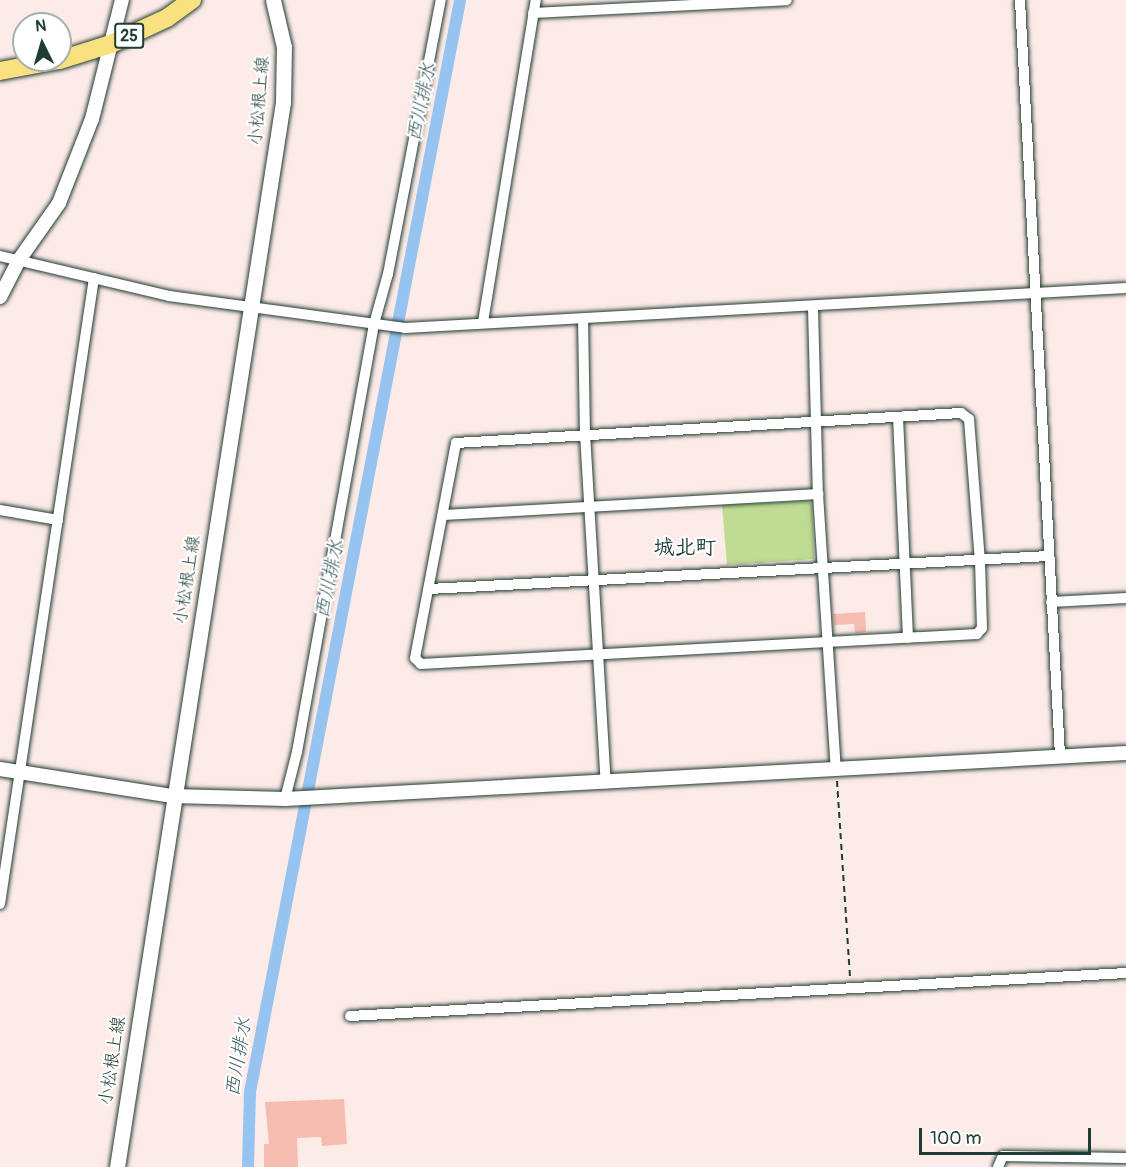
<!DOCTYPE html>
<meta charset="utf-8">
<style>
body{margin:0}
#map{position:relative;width:1126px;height:1167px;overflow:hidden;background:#fdebe7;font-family:Pangolin,"Klee One",sans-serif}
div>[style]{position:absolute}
.green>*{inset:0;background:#c0db92}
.canal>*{height:12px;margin:-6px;padding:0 6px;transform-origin:6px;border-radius:6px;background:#97c3f0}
.building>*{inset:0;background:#f7bcb0}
.path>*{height:2px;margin-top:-1px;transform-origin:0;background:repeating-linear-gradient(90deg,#1f3d34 0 6px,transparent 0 10.5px)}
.roads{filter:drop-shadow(0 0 2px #1f3d34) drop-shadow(0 0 2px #1f3d34)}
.minor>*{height:10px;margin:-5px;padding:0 5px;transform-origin:5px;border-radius:5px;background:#fff}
.tertiary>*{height:14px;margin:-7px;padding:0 7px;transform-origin:7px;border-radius:7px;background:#fff}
.secondary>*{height:15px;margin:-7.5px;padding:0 7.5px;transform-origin:7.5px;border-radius:7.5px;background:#fff}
.primary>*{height:18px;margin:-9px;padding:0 9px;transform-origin:9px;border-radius:9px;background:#fae180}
span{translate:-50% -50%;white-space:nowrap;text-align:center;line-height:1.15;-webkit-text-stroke:4.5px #fff;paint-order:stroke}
.shield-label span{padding:2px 4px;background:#fff;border:2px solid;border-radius:4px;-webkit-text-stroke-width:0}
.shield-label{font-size:16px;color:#1f3d34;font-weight:700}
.street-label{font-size:18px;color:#1f3d34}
.water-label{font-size:20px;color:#3d5e63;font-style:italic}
.quarter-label{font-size:21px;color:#1f3d34;font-weight:700}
.north{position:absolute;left:12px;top:12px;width:60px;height:60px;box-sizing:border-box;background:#fff;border:2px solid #a5b1ae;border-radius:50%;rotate:355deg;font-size:16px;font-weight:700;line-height:24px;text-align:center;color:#1f3d34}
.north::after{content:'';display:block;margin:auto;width:21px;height:27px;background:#1f3d34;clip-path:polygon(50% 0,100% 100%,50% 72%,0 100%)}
.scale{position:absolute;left:919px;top:1128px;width:172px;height:27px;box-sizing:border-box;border:3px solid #1f3d34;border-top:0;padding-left:8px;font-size:18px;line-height:21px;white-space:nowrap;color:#1f3d34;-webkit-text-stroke:4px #fff;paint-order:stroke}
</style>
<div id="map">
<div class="green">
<i style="clip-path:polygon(808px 501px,812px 505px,814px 559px,727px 565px,722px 505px)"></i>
</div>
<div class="canal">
<i style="left:248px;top:1167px;width:75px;rotate:-88.5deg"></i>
<i style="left:250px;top:1092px;width:1112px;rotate:-79.11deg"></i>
</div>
<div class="building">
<i style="clip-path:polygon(865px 612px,866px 632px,855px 633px,854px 624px,834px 625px,833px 614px)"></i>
<i style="clip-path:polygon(344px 1099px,347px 1144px,322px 1146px,321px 1137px,297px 1138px,298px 1167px,264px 1167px,264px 1144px,269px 1144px,265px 1102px)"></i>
</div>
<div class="path">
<i style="left:837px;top:781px;width:198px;rotate:86.2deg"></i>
</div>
<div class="roads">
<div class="minor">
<i style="left:1020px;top:0;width:757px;rotate:86.97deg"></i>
<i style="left:533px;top:13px;width:254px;rotate:-2.9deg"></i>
<i style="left:0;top:256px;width:174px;rotate:13.3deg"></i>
<i style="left:169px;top:296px;width:238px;rotate:7.7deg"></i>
<i style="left:405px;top:328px;width:722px;rotate:-3.18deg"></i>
<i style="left:813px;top:308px;width:186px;rotate:88.5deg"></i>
<i style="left:818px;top:494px;width:276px;rotate:86.3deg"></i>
<i style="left:583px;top:319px;width:115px;rotate:89deg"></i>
<i style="left:585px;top:434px;width:350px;rotate:86.6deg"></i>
<i style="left:483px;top:322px;width:326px;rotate:-80.7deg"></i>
<i style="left:961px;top:413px;width:10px;rotate:37deg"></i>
<i style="left:969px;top:419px;width:142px;rotate:85.6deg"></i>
<i style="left:980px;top:561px;width:67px;rotate:88.3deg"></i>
<i style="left:982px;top:628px;width:8px;rotate:130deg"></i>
<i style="left:977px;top:634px;width:557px;rotate:176.91deg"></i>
<i style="left:421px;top:664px;width:8px;rotate:-135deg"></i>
<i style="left:415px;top:658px;width:219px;rotate:-79.2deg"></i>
<i style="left:456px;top:443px;width:506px;rotate:-3.4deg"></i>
<i style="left:898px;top:417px;width:221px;rotate:87.4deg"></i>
<i style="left:0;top:510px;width:59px;rotate:9.8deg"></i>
<i style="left:444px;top:515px;width:375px;rotate:-3.2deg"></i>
<i style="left:429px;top:589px;width:621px;rotate:-3.05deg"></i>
<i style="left:1051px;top:602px;width:75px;rotate:-3.1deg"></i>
<i style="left:285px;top:799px;width:49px;rotate:-75.7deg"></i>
<i style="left:297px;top:752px;width:435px;rotate:-79.8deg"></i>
<i style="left:374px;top:324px;width:52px;rotate:-74.4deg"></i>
<i style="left:388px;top:274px;width:279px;rotate:-79.1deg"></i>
<i style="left:0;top:904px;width:633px;rotate:-81.46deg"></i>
<i style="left:350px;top:1016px;width:777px;rotate:-3.17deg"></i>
<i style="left:998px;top:1167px;width:12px;rotate:-66deg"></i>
<i style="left:1003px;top:1156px;width:123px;rotate:0.9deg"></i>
</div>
<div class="tertiary">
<i style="left:0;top:297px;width:42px;rotate:-62.8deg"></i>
<i style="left:19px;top:260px;width:70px;rotate:-54.9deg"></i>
<i style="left:59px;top:203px;width:90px;rotate:-68.6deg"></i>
<i style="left:92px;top:119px;width:123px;rotate:-75.9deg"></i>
<i style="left:0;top:769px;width:175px;rotate:8.9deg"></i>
<i style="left:173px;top:796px;width:112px;rotate:1.5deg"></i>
<i style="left:285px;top:799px;width:842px;rotate:-3.13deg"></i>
</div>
<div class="secondary">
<i style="left:117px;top:1167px;width:1078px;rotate:-81.14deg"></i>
<i style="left:283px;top:102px;width:55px;rotate:-89deg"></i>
<i style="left:284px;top:47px;width:48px;rotate:-103.2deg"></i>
</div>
<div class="primary">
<i style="left:60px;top:60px;width:53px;rotate:-17.4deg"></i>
<i style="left:111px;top:44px;width:62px;rotate:-24.9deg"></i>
<i style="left:167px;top:18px;width:31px;rotate:-36deg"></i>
<i style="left:0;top:71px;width:60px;rotate:-10.6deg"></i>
</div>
</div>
<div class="shield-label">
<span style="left:129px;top:36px">25</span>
</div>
<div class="street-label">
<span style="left:260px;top:101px;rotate:-85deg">小松根上線</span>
<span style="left:188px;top:580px;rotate:-81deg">小松根上線</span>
<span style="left:113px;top:1061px;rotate:-81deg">小松根上線</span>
</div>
<div class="water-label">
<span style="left:421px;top:102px;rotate:-79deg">西川排水</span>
<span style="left:329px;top:579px;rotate:-79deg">西川排水</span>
<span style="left:238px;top:1057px;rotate:-81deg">西川排水</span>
</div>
<div class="quarter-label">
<span style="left:685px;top:548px">城北町</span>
</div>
<div class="north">N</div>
<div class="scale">100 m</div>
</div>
